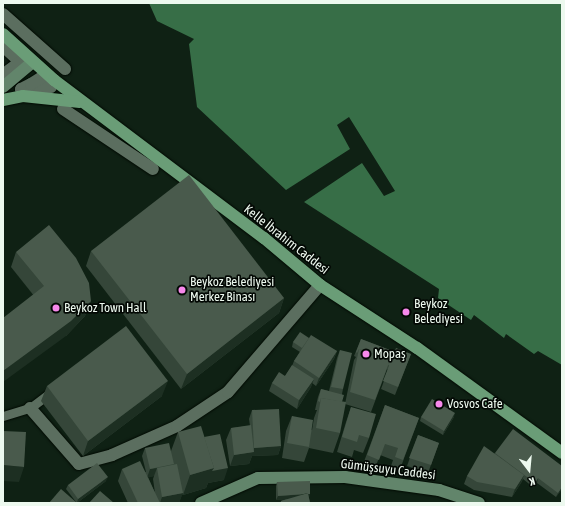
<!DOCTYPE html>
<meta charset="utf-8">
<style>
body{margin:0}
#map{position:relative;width:565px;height:506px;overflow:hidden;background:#0f2114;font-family:"Asap Condensed",sans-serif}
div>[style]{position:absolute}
.water>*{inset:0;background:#376e47}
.roads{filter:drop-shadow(0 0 1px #000a02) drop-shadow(0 0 1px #000a02)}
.lane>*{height:9px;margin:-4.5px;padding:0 4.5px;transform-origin:4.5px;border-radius:4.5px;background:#5b6e5f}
.street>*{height:12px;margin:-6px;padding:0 6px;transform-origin:6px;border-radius:6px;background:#5b6e5f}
.secondary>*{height:12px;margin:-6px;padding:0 6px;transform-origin:6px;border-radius:6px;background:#62856b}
.primary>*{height:12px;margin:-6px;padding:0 6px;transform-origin:6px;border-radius:6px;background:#6a9d77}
.wall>*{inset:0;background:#354639}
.shaded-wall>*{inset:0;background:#1d2f22}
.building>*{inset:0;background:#495a4c}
.dots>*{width:11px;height:11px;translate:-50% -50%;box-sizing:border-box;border:2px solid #030804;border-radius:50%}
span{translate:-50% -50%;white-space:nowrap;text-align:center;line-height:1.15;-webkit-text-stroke:3.5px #030804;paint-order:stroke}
.street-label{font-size:13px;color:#edf9ef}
.poi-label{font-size:13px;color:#edf9ef}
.left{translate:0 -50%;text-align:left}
.frame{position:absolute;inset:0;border:4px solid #edf9ef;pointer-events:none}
.north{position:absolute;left:509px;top:450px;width:40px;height:40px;-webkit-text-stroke:3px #030804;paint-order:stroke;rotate:164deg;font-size:11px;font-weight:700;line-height:16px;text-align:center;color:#edf9ef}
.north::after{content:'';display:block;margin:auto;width:14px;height:18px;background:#edf9ef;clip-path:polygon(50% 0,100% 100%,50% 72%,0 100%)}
</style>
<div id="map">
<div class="water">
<i style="clip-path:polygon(149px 3px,562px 3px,562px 365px,538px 351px,534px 354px,506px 334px,504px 338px,474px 315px,471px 320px,438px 298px,439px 289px,304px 202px,362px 163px,384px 196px,395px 191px,349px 117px,337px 125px,350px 149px,286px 190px,197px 107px,189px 44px,194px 39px,157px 21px)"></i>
</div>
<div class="roads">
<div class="lane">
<i style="left:3px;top:416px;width:28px;rotate:-17deg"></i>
<i style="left:30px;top:408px;width:26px;rotate:-37deg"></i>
</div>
<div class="street">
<i style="left:3px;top:14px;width:83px;rotate:41.6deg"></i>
<i style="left:3px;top:46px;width:23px;rotate:43deg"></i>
<i style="left:20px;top:62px;width:21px;rotate:143deg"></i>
<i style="left:42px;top:77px;width:13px;rotate:48deg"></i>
<i style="left:51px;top:87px;width:30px;rotate:176deg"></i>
<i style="left:21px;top:89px;width:11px;rotate:-27deg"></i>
<i style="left:31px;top:84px;width:13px;rotate:-32deg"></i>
<i style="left:63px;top:109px;width:108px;rotate:33.7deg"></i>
<i style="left:30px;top:408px;width:74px;rotate:48.8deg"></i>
<i style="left:79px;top:464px;width:34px;rotate:-15deg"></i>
<i style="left:112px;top:455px;width:71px;rotate:-24deg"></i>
<i style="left:177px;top:426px;width:61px;rotate:-33.7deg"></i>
<i style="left:228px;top:392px;width:141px;rotate:-49.3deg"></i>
</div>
<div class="secondary">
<i style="left:3px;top:87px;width:39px;rotate:-40deg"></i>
<i style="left:201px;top:503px;width:62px;rotate:-23.7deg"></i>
<i style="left:258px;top:478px;width:87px;rotate:-0.7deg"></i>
<i style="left:345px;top:477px;width:95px;rotate:7.9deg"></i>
<i style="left:439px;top:490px;width:42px;rotate:18deg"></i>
</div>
<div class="primary">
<i style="left:3px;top:34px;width:69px;rotate:42deg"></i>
<i style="left:54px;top:80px;width:263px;rotate:37deg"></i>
<i style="left:264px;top:238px;width:73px;rotate:40deg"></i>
<i style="left:320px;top:285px;width:116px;rotate:33deg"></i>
<i style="left:417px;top:348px;width:179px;rotate:35.9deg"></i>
<i style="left:3px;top:100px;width:20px;rotate:-11deg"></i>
<i style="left:23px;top:96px;width:57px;rotate:6deg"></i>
</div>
</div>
<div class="wall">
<i style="clip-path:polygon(91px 251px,284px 298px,279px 313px,181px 389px,86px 266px)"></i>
<i style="clip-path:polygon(16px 252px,91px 301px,85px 316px,66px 336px,11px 267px)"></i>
<i style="clip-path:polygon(309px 338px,337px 351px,334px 359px,316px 386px,312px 383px,311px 387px,297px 409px,269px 391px,272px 383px,285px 376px,292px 366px,294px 361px,300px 352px,292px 347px,293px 342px)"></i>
<i style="clip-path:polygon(361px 339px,395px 352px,411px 354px,395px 395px,381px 389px,388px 370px,387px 369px,371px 412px,345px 404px,354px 360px,356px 357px,354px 356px)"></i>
<i style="clip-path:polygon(340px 350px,343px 389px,342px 394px,342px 402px,340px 433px,333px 453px,309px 448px,304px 462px,282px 458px,286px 431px,292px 416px,312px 430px,314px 418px,317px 410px,315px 410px,318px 397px,321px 389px,329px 391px,337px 358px)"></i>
<i style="clip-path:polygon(47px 386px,162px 396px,83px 456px,41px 401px)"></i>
<i style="clip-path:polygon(385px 405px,419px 418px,399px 472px,390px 469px,393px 460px,380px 455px,374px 471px,362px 467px)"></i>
<i style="clip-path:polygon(351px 407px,369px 438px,363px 453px,354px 450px,352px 457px,337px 452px,346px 422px)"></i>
<i style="clip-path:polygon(252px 410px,281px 446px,278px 455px,252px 456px,249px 464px,230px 466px,226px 440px,231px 428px,250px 426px,249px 419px)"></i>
<i style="clip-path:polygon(421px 417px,454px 417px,443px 435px,420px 421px)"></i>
<i style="clip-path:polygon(evenodd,178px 432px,204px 437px,224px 480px,208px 483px,206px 488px,183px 495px,182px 494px,179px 503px,128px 503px,118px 481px,122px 469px,146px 472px,142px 456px,145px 448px,171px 451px,178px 432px,154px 476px,153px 479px,155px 493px,148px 477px,154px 476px)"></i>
<i style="clip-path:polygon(418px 435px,439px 443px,428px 473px,407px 466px)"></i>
<i style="clip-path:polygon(495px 453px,562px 466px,562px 489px,556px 497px,537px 483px,533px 487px,523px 479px,521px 483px,512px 497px,474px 490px,464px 484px,467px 476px)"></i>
<i style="clip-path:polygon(106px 481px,77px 503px,76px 502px,66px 489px,68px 485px)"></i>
<i style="clip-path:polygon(277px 482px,309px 498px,310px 503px,280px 503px,281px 501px,286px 499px,276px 500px,276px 486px)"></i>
</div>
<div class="shaded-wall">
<i style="clip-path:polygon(284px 298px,279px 313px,181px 389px,187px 374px)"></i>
<i style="clip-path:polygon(91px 301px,85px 316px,66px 336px,3px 382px,3px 371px)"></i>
<i style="clip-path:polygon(337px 351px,334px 359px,316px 386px,319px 378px)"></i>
<i style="clip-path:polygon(314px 379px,311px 387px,297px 409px,299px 400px)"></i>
<i style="clip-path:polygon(168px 381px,162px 396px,83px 456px,88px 441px)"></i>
<i style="clip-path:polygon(455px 413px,454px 417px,443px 435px,444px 431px)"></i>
<i style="clip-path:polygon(281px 446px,278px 455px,252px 456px,249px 464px,230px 466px,234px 455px,253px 452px,254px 448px)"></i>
<i style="clip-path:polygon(3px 465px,24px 467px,19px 482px,3px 481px)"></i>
<i style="clip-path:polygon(157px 468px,154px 476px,147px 478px,150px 469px)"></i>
<i style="clip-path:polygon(214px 468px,228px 468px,224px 480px,208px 483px,206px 488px,183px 495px,190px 475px)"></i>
<i style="clip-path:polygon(524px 475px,521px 483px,512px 497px,515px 489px)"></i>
<i style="clip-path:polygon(108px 477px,106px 481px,77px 503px,78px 499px)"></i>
<i style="clip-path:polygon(538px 478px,537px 483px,533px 487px,535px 483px)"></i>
<i style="clip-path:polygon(562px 487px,562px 489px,556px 497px,558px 493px)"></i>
<i style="clip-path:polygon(183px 493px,179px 503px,160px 503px,162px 497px)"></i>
<i style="clip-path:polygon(310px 494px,309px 498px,276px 500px,278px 496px)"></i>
</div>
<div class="building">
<i style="clip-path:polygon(189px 175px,284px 298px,187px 374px,91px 251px)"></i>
<i style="clip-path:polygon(49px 225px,76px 258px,89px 283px,91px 301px,71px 321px,3px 371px,3px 318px,44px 286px,16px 252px)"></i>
<i style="clip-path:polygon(126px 326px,168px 381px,88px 441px,47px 386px)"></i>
<i style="clip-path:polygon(300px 332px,309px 338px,302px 348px,293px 342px)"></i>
<i style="clip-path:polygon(311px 335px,337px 351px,319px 378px,294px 361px)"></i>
<i style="clip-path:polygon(361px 339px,395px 352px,390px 366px,388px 365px,390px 360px,359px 349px,357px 353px,356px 352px)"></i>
<i style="clip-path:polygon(396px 348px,411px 354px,398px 387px,383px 381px)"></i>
<i style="clip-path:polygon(359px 349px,390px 360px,375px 400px,350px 392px)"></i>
<i style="clip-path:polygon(340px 350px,352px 353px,343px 389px,331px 387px)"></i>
<i style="clip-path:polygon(292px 365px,314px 379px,299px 400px,272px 383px,279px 372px,285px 376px)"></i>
<i style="clip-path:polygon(321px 389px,344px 395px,342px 402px,321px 398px,320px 402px,318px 401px)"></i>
<i style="clip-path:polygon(321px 398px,346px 402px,340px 433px,316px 428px)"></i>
<i style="clip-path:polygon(432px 399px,455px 413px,444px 431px,421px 417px)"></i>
<i style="clip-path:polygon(385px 405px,419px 418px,403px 460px,395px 457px,398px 448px,385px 444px,379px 460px,367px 455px)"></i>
<i style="clip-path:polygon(351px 407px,376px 414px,369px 438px,359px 435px,357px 442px,342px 437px)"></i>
<i style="clip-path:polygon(279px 409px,281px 446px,254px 448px,252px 410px)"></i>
<i style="clip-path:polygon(292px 416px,313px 420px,309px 447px,287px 443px)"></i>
<i style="clip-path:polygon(251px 425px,254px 452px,234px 455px,231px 428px)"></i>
<i style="clip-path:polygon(201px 426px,214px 468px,190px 475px,178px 432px)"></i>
<i style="clip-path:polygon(513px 429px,562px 466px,562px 487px,558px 493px,538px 478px,535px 483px,495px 453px)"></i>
<i style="clip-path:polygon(3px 431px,26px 432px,24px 467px,3px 465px)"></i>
<i style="clip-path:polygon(220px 434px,228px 468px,212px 471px,214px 468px,204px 437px)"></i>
<i style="clip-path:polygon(418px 435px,439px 443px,431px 465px,409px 458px)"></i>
<i style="clip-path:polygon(169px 443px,174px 464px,150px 469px,145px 448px)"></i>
<i style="clip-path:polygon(484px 446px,524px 475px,515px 489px,477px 482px,467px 476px)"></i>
<i style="clip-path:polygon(140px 461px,160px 503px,138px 503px,122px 469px)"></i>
<i style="clip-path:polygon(97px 463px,108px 477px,78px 499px,68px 485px)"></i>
<i style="clip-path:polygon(177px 464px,183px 493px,162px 497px,157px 468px)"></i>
<i style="clip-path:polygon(310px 481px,310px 494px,308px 494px,308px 493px,304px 494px,278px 496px,277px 482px)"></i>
<i style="clip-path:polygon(61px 489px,77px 503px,49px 503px)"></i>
<i style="clip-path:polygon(100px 491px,114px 503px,89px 503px)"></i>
<i style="clip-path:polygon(308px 493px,310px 503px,281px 503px,281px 501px)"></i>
</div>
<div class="dots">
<i style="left:182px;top:290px;background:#f788eb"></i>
<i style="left:56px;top:308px;background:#f788eb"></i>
<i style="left:406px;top:312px;background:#f788eb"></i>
<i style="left:366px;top:354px;background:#f788eb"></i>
<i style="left:439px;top:404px;background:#f788eb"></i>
</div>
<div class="street-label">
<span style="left:286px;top:240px;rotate:38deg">Kelle İbrahim Caddesi</span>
<span style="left:388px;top:470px;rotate:7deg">Gümüşsuyu Caddesi</span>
</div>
<div class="poi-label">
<span class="left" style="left:190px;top:290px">Beykoz Belediyesi<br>Merkez Binası</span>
<span class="left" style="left:414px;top:312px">Beykoz<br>Belediyesi</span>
<span class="left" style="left:64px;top:308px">Beykoz Town Hall</span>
<span class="left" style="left:374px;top:354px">Mopaş</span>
<span class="left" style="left:447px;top:404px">Vosvos Cafe</span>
</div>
<div class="frame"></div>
<div class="north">K</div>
</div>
